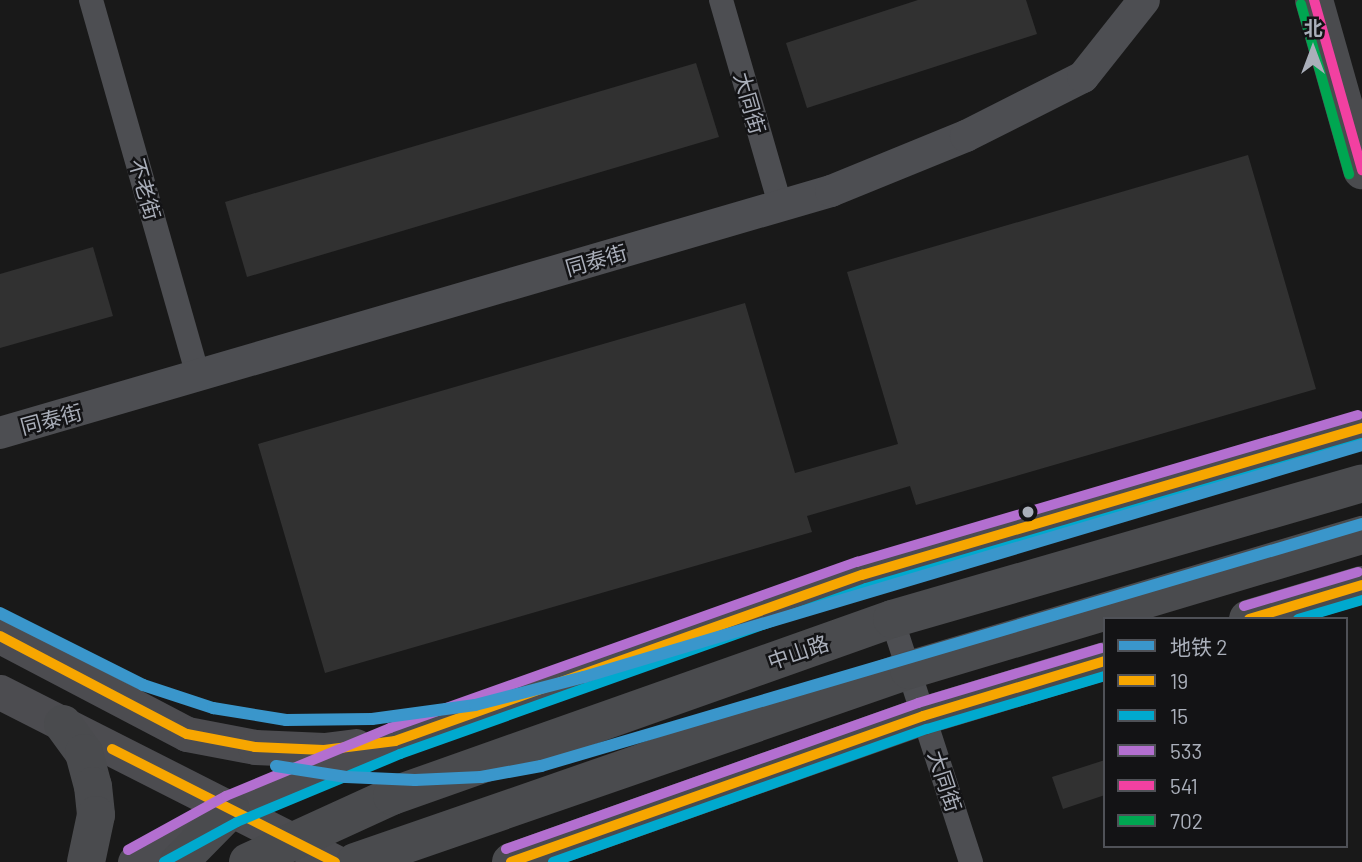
<!DOCTYPE html>
<meta charset="utf-8">
<style>
body{margin:0}
#map{position:relative;width:1362px;height:862px;overflow:hidden;background:#191919;font-family:Barlow,"Noto Sans SC",sans-serif}
div>[style]{position:absolute}
.building>*{inset:0;background:#313131}
.minor>*{height:24px;margin:-12px;padding:0 12px;transform-origin:12px;border-radius:12px;background:#4d4e52}
.tertiary>*{height:32px;margin:-16px;padding:0 16px;transform-origin:16px;border-radius:16px;background:#4d4e52}
.secondary>*{height:35px;margin:-17.5px;padding:0 17.5px;transform-origin:17.5px;border-radius:17.5px;background:#4c4c50}
.primary>*{height:38px;margin:-19px;padding:0 19px;transform-origin:19px;border-radius:19px;background:#4a4b4e}
.bus-1>*{height:10px;margin:-5px;padding:0 5px;transform-origin:5px;border-radius:5px;background:#f7a600}
.bus-2>*{height:10px;margin:-5px;padding:0 5px;transform-origin:5px;border-radius:5px;background:#00a9ce}
.bus-3>*{height:10px;margin:-5px;padding:0 5px;transform-origin:5px;border-radius:5px;background:#b36fd0}
.bus-4>*{height:10px;margin:-5px;padding:0 5px;transform-origin:5px;border-radius:5px;background:#f240a1}
.bus-5>*{height:10px;margin:-5px;padding:0 5px;transform-origin:5px;border-radius:5px;background:#00a651}
.metro-1>*{height:12px;margin:-6px;padding:0 6px;transform-origin:6px;border-radius:6px;background:#3a96cb}
.dots>*{width:19px;height:19px;translate:-50% -50%;box-sizing:border-box;border:4px solid #131315;border-radius:50%}
span{translate:-50% -50%;white-space:nowrap;text-align:center;line-height:1.15;-webkit-text-stroke:5px #131315;paint-order:stroke}
.street-label{font-size:21px;color:#aaafba}
.legend{position:absolute;left:1103px;top:617px;width:245px;height:231px;box-sizing:border-box;background:#131315;border:2px solid #4f5157;margin:0;padding:9px 12px;list-style:none;font-size:21px;color:#aaafba}
.legend li{display:flex;align-items:center;gap:14px;height:35px}
.legend b{width:35px;border:2px solid #4f5157}
.north{position:absolute;left:1278px;top:14px;width:70px;height:70px;-webkit-text-stroke:5px #131315;paint-order:stroke;rotate:0deg;font-size:19px;font-weight:700;line-height:28px;text-align:center;color:#aaafba}
.north::after{content:'';display:block;margin:auto;width:24px;height:32px;background:#aaafba;clip-path:polygon(50% 0,100% 100%,50% 72%,0 100%)}
</style>
<div id="map">
<div class="building">
<i style="clip-path:polygon(918px 0,1026px 0,1037px 34px,807px 108px,786px 43px)"></i>
<i style="clip-path:polygon(696px 63px,719px 137px,247px 277px,225px 202px)"></i>
<i style="clip-path:polygon(1248px 155px,1316px 389px,916px 505px,910px 486px,807px 516px,812px 532px,325px 673px,258px 444px,745px 303px,795px 473px,898px 444px,847px 272px)"></i>
<i style="clip-path:polygon(93px 247px,113px 316px,0 348px,0 274px)"></i>
<i style="clip-path:polygon(1105px 760px,1105px 795px,1063px 809px,1052px 777px)"></i>
</div>
<div class="minor">
<i style="left:91px;top:0;width:393px;rotate:74.1deg"></i>
<i style="left:721px;top:0;width:213px;rotate:73.9deg"></i>
<i style="left:892px;top:619px;width:256px;rotate:72deg"></i>
</div>
<div class="tertiary">
<i style="left:0;top:433px;width:866px;rotate:-16.24deg"></i>
<i style="left:831px;top:191px;width:146px;rotate:-22.2deg"></i>
<i style="left:966px;top:136px;width:131px;rotate:-26.8deg"></i>
<i style="left:1083px;top:77px;width:98px;rotate:-51.6deg"></i>
</div>
<div class="secondary">
<i style="left:0;top:636px;width:211px;rotate:27.7deg"></i>
<i style="left:187px;top:734px;width:69px;rotate:10.8deg"></i>
<i style="left:255px;top:747px;width:69px;rotate:2.5deg"></i>
<i style="left:324px;top:750px;width:32px;rotate:-7deg"></i>
<i style="left:0;top:692px;width:376px;rotate:26.9deg"></i>
<i style="left:135px;top:862px;width:110px;rotate:-28.9deg"></i>
<i style="left:231px;top:809px;width:178px;rotate:-22.5deg"></i>
<i style="left:395px;top:741px;width:496px;rotate:-19.6deg"></i>
<i style="left:862px;top:575px;width:521px;rotate:-16.38deg"></i>
</div>
<div class="primary">
<i style="left:1314px;top:0;width:177px;rotate:74.2deg"></i>
<i style="left:1248px;top:619px;width:119px;rotate:-16.6deg"></i>
<i style="left:63px;top:724px;width:36px;rotate:54deg"></i>
<i style="left:84px;top:753px;width:34px;rotate:75deg"></i>
<i style="left:93px;top:786px;width:29px;rotate:84deg"></i>
<i style="left:96px;top:815px;width:48px;rotate:102deg"></i>
<i style="left:179px;top:862px;width:74px;rotate:-45.5deg"></i>
<i style="left:248px;top:862px;width:158px;rotate:-24.6deg"></i>
<i style="left:392px;top:796px;width:530px;rotate:-19.49deg"></i>
<i style="left:892px;top:619px;width:489px;rotate:-16.1deg"></i>
<i style="left:355px;top:862px;width:586px;rotate:-19.11deg"></i>
<i style="left:909px;top:670px;width:473px;rotate:-16.6deg"></i>
<i style="left:511px;top:862px;width:437px;rotate:-19.5deg"></i>
<i style="left:923px;top:716px;width:190px;rotate:-16.8deg"></i>
</div>
<div class="bus-1">
<i style="left:1249px;top:619px;width:118px;rotate:-16.7deg"></i>
<i style="left:0;top:636px;width:211px;rotate:27.7deg"></i>
<i style="left:187px;top:734px;width:69px;rotate:10.8deg"></i>
<i style="left:255px;top:747px;width:69px;rotate:2.5deg"></i>
<i style="left:324px;top:750px;width:72px;rotate:-7.2deg"></i>
<i style="left:395px;top:741px;width:496px;rotate:-19.6deg"></i>
<i style="left:862px;top:575px;width:521px;rotate:-16.38deg"></i>
<i style="left:112px;top:749px;width:250px;rotate:26.9deg"></i>
<i style="left:511px;top:862px;width:437px;rotate:-19.5deg"></i>
<i style="left:923px;top:716px;width:190px;rotate:-16.8deg"></i>
</div>
<div class="bus-2">
<i style="left:1298px;top:619px;width:67px;rotate:-16.5deg"></i>
<i style="left:164px;top:862px;width:83px;rotate:-28.7deg"></i>
<i style="left:237px;top:822px;width:177px;rotate:-22.6deg"></i>
<i style="left:400px;top:754px;width:495px;rotate:-19.6deg"></i>
<i style="left:866px;top:588px;width:517px;rotate:-16.3deg"></i>
<i style="left:553px;top:862px;width:397px;rotate:-19.6deg"></i>
<i style="left:927px;top:729px;width:186px;rotate:-16.6deg"></i>
</div>
<div class="bus-3">
<i style="left:1244px;top:606px;width:119px;rotate:-16.6deg"></i>
<i style="left:506px;top:849px;width:437px;rotate:-19.5deg"></i>
<i style="left:918px;top:703px;width:191px;rotate:-16.7deg"></i>
<i style="left:128px;top:850px;width:112px;rotate:-28.9deg"></i>
<i style="left:226px;top:796px;width:178px;rotate:-22.5deg"></i>
<i style="left:390px;top:728px;width:496px;rotate:-19.6deg"></i>
<i style="left:857px;top:562px;width:522px;rotate:-16.35deg"></i>
</div>
<div class="bus-4">
<i style="left:1314px;top:0;width:177px;rotate:74.2deg"></i>
</div>
<div class="bus-5">
<i style="left:1301px;top:4px;width:177px;rotate:74.2deg"></i>
</div>
<div class="metro-1">
<i style="left:0;top:613px;width:160px;rotate:26.7deg"></i>
<i style="left:143px;top:685px;width:74px;rotate:18.2deg"></i>
<i style="left:213px;top:708px;width:74px;rotate:9.3deg"></i>
<i style="left:286px;top:720px;width:86px;rotate:-0.7deg"></i>
<i style="left:372px;top:719px;width:104px;rotate:-7.7deg"></i>
<i style="left:475px;top:705px;width:113px;rotate:-14.4deg"></i>
<i style="left:584px;top:677px;width:812px;rotate:-16.6deg"></i>
<i style="left:276px;top:766px;width:71px;rotate:8.9deg"></i>
<i style="left:346px;top:777px;width:69px;rotate:2.5deg"></i>
<i style="left:415px;top:780px;width:66px;rotate:-2.6deg"></i>
<i style="left:481px;top:777px;width:61px;rotate:-10.4deg"></i>
<i style="left:541px;top:766px;width:856px;rotate:-16.42deg"></i>
</div>
<div class="dots">
<i style="left:1028px;top:512px;background:#aaafba"></i>
</div>
<div class="street-label">
<span style="left:750px;top:103px;rotate:74deg">大同街</span>
<span style="left:145px;top:189px;rotate:74deg">不老街</span>
<span style="left:596px;top:260px;rotate:-16deg">同泰街</span>
<span style="left:51px;top:419px;rotate:-15deg">同泰街</span>
<span style="left:798px;top:652px;rotate:-19deg">中山路</span>
<span style="left:945px;top:781px;rotate:72deg">大同街</span>
</div>
<ul class="legend">
<li><b style="height:9px;background:#3a96cb"></b>地铁 2</li>
<li><b style="height:9px;background:#f7a600"></b>19</li>
<li><b style="height:9px;background:#00a9ce"></b>15</li>
<li><b style="height:9px;background:#b36fd0"></b>533</li>
<li><b style="height:9px;background:#f240a1"></b>541</li>
<li><b style="height:9px;background:#00a651"></b>702</li>
</ul>
<div class="north">北</div>
</div>
